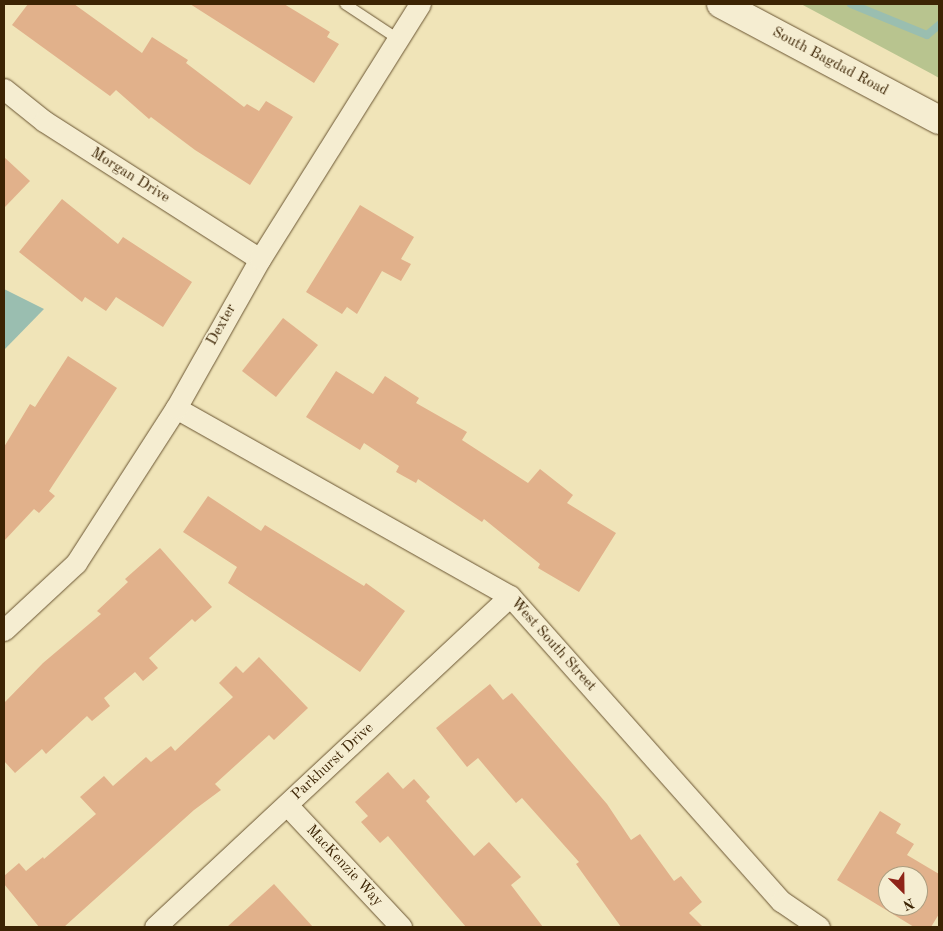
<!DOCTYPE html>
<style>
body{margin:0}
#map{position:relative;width:943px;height:931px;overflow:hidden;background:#f0e4b8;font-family:"Old Standard TT",serif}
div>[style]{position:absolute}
.green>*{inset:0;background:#b8c48f}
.water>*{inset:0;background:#9abeb0}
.stream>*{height:8px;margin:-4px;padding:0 4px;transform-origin:4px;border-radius:4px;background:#9abeb0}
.building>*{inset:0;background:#e1b18b}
.roads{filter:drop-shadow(0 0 1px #695431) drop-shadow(0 0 1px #695431)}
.lane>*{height:10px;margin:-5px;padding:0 5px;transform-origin:5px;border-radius:5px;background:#f5edd1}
.street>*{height:21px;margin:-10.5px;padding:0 10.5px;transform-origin:10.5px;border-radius:10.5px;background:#f5edd1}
.secondary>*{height:28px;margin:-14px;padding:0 14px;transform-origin:14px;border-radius:14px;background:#f5edd1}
span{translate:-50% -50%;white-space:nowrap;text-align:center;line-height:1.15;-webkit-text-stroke:4px #f5edd1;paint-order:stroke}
.street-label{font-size:15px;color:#3c2404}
.frame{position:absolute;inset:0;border:5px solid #3c2404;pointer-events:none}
.north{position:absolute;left:878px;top:866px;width:50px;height:50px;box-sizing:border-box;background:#f5edd1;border:1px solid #ab9d7f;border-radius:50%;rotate:157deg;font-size:14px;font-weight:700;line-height:20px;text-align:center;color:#3c2404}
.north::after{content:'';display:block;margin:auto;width:18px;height:22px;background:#8f2418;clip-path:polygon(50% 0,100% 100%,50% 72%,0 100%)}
</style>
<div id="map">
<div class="green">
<i style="clip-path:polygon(801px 4px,939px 4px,939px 78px,932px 74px)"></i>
</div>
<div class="water">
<i style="clip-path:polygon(4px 289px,44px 309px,4px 350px)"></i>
</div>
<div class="stream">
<i style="left:851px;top:4px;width:82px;rotate:22.2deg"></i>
<i style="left:927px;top:35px;width:16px;rotate:-40deg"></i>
</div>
<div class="building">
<i style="clip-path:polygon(28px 4px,74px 4px,142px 53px,152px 37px,188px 60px,186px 63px,244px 107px,247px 104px,259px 111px,266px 101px,293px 117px,250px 185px,195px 150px,151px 117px,149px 119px,116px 90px,110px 96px,12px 25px)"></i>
<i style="clip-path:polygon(190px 4px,284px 4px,330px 32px,327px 37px,339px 44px,314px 83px)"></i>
<i style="clip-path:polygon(4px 157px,30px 181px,4px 208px)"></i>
<i style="clip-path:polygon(62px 199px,118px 244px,123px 237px,192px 282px,163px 327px,116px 297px,106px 311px,85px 297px,82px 302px,19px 252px)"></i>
<i style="clip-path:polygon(360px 205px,414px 237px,401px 259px,411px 264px,401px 281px,382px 271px,357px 314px,347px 307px,342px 314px,306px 292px)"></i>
<i style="clip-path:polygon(283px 318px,318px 345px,276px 397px,242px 371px)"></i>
<i style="clip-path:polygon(68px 356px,117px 388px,49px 491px,55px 496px,39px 513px,34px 509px,4px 541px,4px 447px,30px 404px,35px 407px)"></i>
<i style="clip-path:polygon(336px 371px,373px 394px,385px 376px,419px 398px,416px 403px,467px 432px,462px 440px,528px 483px,540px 469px,573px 495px,567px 503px,616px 533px,579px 592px,538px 568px,540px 564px,484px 519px,482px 522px,418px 479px,416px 483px,396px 472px,399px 466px,364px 443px,360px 450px,306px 417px)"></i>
<i style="clip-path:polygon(208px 496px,261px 531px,265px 525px,364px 586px,366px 583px,405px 611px,360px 672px,228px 583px,237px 567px,183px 532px)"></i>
<i style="clip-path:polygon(160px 548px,212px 607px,195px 622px,192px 619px,149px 658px,158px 668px,143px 681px,135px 672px,104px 698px,110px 706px,92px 721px,87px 716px,46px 754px,42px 749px,15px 773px,4px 761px,4px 703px,43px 663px,101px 614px,97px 611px,128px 582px,125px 579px)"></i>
<i style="clip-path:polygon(259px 657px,308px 708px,274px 740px,269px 735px,215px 784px,221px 790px,194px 810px,64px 927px,39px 927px,4px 884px,4px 876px,19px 863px,26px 871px,43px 857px,44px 859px,96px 814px,80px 797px,104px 776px,113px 786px,146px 757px,151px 762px,171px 746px,175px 751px,233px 697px,219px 683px,236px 666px,243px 673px)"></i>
<i style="clip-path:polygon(490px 684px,503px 700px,512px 693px,607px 804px,631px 840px,640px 834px,674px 881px,681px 876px,702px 902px,689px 913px,703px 927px,621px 927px,576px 864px,579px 862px,522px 798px,516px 803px,478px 758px,467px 767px,436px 728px)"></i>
<i style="clip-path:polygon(388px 772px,403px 789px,414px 779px,430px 797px,426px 801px,474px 856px,489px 842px,521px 877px,511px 885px,543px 927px,466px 927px,388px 836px,380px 843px,361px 822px,368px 816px,355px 802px)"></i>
<i style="clip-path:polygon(evenodd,880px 811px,901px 824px,896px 833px,914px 844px,907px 855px,939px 874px,939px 914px,931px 927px,914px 927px,837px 880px,880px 811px,888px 876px,918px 876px,918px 906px,888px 906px,888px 876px)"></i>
<i style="clip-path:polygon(274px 884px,313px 927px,227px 927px)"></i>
</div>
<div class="roads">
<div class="lane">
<i style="left:345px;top:4px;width:64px;rotate:33.4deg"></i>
</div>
<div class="street">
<i style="left:4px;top:89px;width:51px;rotate:38.7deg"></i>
<i style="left:44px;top:121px;width:256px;rotate:32.6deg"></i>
<i style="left:176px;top:408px;width:383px;rotate:29.4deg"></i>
<i style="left:510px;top:596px;width:408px;rotate:48.4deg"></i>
<i style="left:781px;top:901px;width:46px;rotate:34.4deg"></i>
<i style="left:4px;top:630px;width:98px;rotate:-42.9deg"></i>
<i style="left:76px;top:563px;width:184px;rotate:-57.2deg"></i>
<i style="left:176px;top:408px;width:171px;rotate:-60.6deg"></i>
<i style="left:260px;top:259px;width:301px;rotate:-57.9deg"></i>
<i style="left:287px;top:805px;width:167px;rotate:46.9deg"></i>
<i style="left:155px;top:927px;width:485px;rotate:-43deg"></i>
</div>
<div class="secondary">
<i style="left:721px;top:4px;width:247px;rotate:28deg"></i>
</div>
</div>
<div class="street-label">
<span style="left:830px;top:62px;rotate:28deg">South Bagdad Road</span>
<span style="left:130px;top:176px;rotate:32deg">Morgan Drive</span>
<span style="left:222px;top:325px;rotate:-61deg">Dexter</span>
<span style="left:553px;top:645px;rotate:48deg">West South Street</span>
<span style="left:333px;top:762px;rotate:-43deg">Parkhurst Drive</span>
<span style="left:344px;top:866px;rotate:47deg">MacKenzie Way</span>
</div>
<div class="frame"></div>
<div class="north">N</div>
</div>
